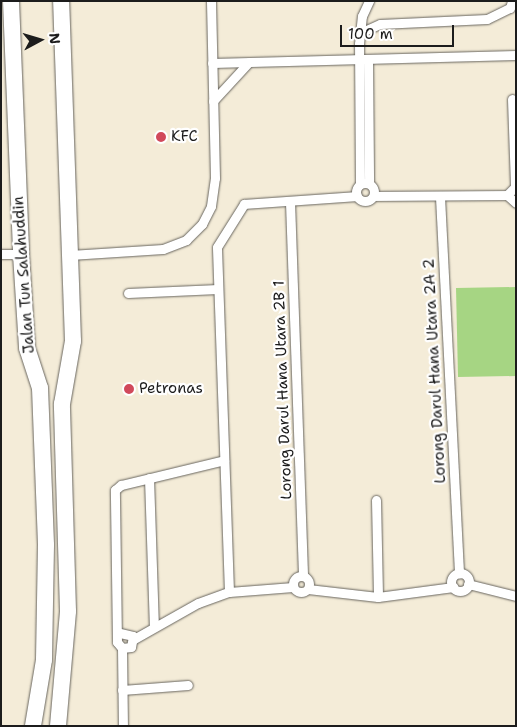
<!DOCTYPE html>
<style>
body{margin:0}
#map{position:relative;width:517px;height:727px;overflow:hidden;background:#f4ecd8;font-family:"Shantell Sans",sans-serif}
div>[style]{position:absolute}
.green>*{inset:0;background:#a6d583}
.roads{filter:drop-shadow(0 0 1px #68655e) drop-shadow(0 0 1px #68655e)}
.street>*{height:9px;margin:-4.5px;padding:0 4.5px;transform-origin:4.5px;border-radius:4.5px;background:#fff}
.street>.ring{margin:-4.5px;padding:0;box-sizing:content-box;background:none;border:9px solid #fff;border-radius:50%}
.highway>*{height:16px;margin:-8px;padding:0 8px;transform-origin:8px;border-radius:8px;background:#fff}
.dots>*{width:14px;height:14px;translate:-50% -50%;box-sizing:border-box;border:2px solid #fff;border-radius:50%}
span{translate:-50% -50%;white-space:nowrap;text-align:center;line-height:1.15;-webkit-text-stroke:4.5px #fff;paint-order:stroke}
.poi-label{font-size:15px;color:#1c1c1c}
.left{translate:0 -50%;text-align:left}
.street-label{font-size:15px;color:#1c1c1c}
.frame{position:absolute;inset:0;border:2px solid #1c1c1c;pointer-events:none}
.north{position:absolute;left:15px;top:15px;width:50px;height:50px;-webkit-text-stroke:4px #fff;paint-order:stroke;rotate:84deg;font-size:14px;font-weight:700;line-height:20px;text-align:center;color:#1c1c1c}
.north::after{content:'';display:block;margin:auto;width:18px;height:22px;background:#1c1c1c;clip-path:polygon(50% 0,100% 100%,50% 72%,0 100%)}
.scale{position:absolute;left:340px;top:25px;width:114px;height:22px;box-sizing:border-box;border:2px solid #1c1c1c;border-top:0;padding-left:6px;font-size:15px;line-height:18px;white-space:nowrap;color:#1c1c1c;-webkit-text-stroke:4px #fff;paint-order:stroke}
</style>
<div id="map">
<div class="green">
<i style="clip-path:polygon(516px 287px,516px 376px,458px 377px,456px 288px)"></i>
</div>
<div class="roads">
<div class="street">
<i style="left:364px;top:31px;width:17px;rotate:-24deg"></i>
<i style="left:380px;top:24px;width:107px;rotate:-2.7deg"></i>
<i style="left:487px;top:19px;width:25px;rotate:-26deg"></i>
<i style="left:510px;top:8px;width:7px;rotate:-74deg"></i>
<i style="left:368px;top:59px;width:124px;rotate:89.5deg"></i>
<i style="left:212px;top:63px;width:304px;rotate:-1.5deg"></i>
<i style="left:512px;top:99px;width:87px;rotate:88deg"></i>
<i style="left:213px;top:101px;width:53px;rotate:-47.3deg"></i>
<i class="ring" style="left:356px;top:183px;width:9px;height:9px"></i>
<i style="left:360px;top:184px;width:140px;rotate:-90.4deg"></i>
<i style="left:359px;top:44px;width:28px;rotate:-84deg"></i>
<i style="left:362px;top:16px;width:17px;rotate:-65deg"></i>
<i style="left:516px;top:186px;width:13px;rotate:135deg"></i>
<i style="left:507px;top:195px;width:12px;rotate:42deg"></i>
<i style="left:374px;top:196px;width:133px;rotate:-0.4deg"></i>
<i style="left:440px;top:197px;width:377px;rotate:87.1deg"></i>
<i style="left:290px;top:202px;width:374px;rotate:88deg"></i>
<i style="left:1px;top:254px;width:20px"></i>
<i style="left:70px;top:255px;width:93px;rotate:-3.7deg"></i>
<i style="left:163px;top:249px;width:25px;rotate:-21deg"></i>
<i style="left:186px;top:240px;width:23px;rotate:-45deg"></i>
<i style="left:202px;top:224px;width:20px;rotate:-63deg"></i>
<i style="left:211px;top:206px;width:28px;rotate:-82deg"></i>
<i style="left:215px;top:178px;width:177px;rotate:-91.3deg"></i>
<i style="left:128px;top:293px;width:90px;rotate:-2.5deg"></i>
<i style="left:149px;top:478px;width:149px;rotate:88.1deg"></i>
<i style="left:376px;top:500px;width:97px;rotate:88.8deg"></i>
<i class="ring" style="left:451px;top:573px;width:9px;height:9px"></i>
<i class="ring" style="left:293px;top:576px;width:7px;height:7px"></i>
<i style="left:468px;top:584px;width:49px;rotate:14deg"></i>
<i style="left:308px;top:589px;width:70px;rotate:6.5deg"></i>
<i style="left:378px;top:597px;width:76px;rotate:-7.6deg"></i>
<i style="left:229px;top:592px;width:345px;rotate:-92deg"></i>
<i style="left:217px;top:247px;width:51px;rotate:-57.9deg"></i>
<i style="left:244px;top:204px;width:113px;rotate:-4deg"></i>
<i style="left:120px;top:633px;width:13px;rotate:13deg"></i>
<i style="left:133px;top:636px;width:11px;rotate:100deg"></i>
<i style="left:131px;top:647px;width:9px;rotate:174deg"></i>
<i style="left:122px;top:648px;width:8px;rotate:-130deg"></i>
<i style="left:117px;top:642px;width:152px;rotate:-90.8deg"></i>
<i style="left:115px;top:490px;width:8px;rotate:-40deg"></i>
<i style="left:121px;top:485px;width:106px;rotate:-13.6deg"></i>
<i style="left:134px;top:639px;width:73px;rotate:-29.4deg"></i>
<i style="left:198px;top:603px;width:33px;rotate:-20deg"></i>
<i style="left:229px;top:592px;width:64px;rotate:-4.5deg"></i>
<i style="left:122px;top:648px;width:78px;rotate:89.3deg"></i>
<i style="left:122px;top:690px;width:66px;rotate:-4.3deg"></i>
</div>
<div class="highway">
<i style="left:11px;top:1px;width:253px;rotate:87.7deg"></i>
<i style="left:21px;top:254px;width:94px;rotate:86.3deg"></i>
<i style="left:27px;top:348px;width:42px;rotate:72deg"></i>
<i style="left:40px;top:388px;width:157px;rotate:87.8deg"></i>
<i style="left:46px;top:545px;width:115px;rotate:91deg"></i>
<i style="left:44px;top:660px;width:67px;rotate:99.5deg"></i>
<i style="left:58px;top:726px;width:115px;rotate:-85deg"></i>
<i style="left:68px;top:611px;width:207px;rotate:-91.7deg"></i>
<i style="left:62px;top:404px;width:64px;rotate:-80.1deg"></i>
<i style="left:73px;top:341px;width:340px;rotate:-92deg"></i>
</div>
</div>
<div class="dots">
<i style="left:161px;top:137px;background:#d1495b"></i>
<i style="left:129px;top:389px;background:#d1495b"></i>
</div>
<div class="poi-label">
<span class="left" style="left:171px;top:137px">KFC</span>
<span class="left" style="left:139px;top:389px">Petronas</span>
</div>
<div class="street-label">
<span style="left:24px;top:275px;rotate:-94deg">Jalan Tun Salahuddin</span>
<span style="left:435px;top:371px;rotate:-93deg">Lorong Darul Hana Utara 2A 2</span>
<span style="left:283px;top:390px;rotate:-92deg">Lorong Darul Hana Utara 2B 1</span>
</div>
<div class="frame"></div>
<div class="north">N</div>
<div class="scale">100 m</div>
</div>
